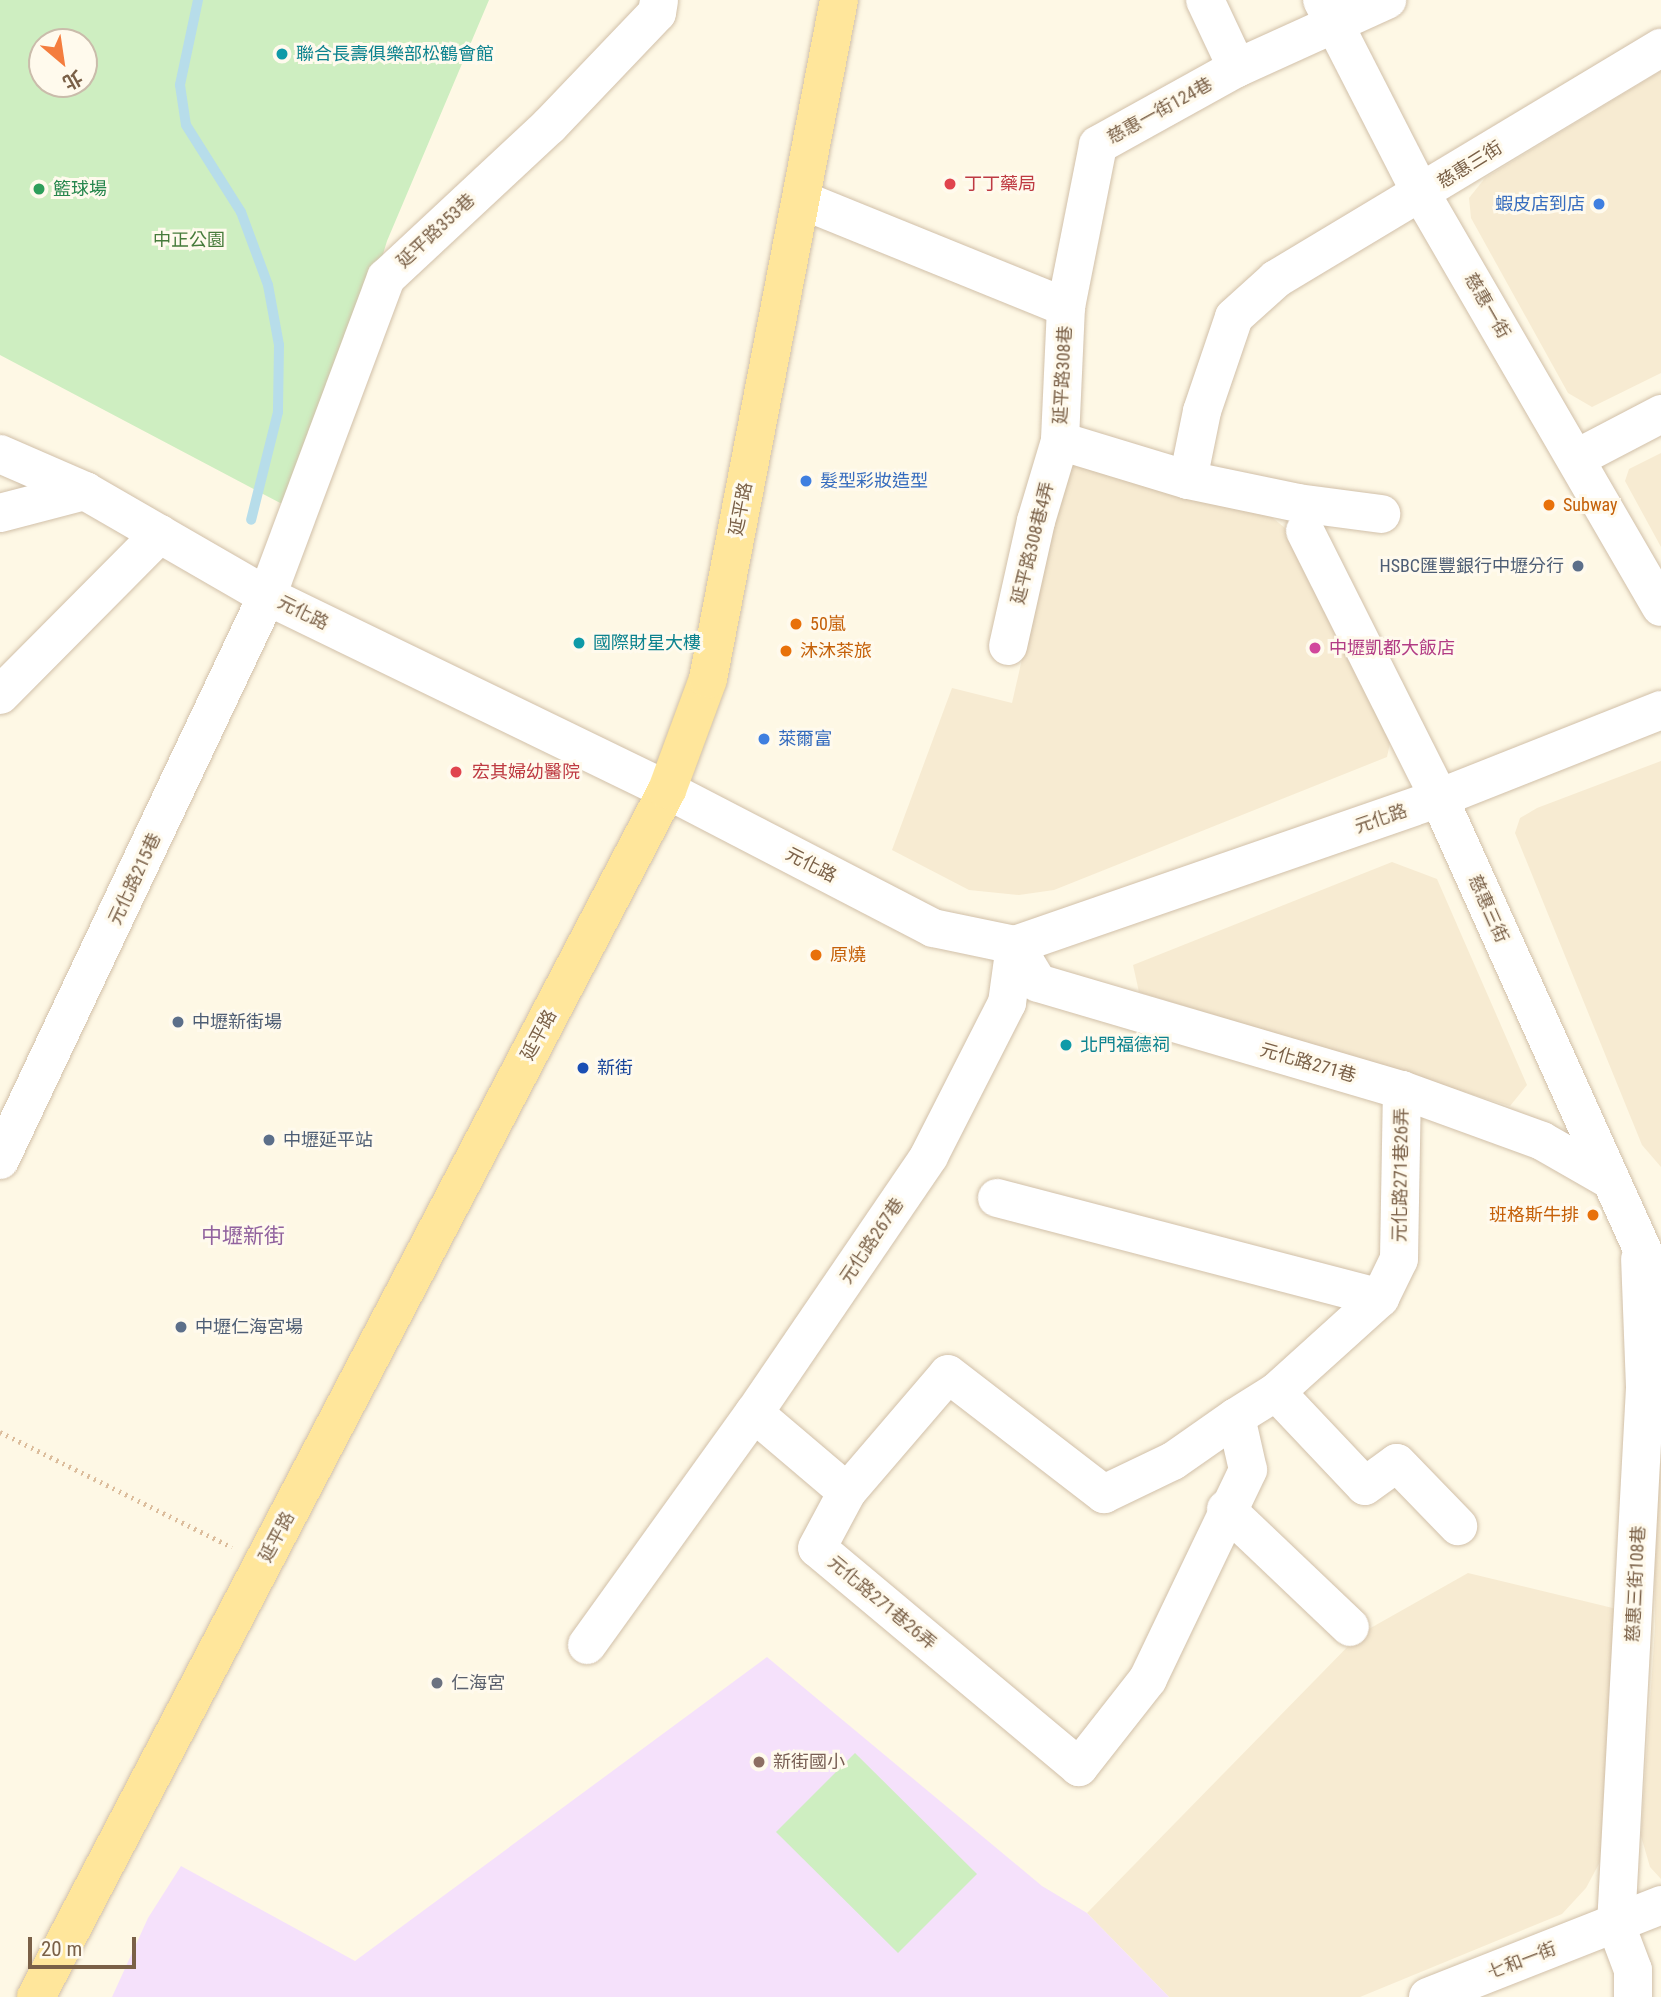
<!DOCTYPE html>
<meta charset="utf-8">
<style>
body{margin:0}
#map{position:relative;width:1661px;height:1997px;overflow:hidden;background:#fef8e5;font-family:"Roboto Condensed","Noto Sans TC",sans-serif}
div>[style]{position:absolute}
.residential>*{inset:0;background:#f7ebd2}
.education>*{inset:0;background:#f5e1fb}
.green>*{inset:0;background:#ceeec1}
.stream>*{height:10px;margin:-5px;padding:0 5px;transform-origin:5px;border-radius:5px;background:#b7ddea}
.path>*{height:4.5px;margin-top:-2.25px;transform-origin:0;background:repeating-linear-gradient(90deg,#dcbd9c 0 2px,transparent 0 7px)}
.roads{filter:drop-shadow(0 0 2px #d1c0a9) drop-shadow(0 0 2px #d1c0a9)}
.minor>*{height:38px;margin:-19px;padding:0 19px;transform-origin:19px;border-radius:19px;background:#fff}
.major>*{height:38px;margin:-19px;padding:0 19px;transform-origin:19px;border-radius:19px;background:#ffe69b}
.dots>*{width:19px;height:19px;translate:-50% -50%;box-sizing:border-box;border:4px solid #fffaed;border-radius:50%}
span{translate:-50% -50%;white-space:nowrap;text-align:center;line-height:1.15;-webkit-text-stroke:6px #fffaed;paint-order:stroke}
.culture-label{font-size:18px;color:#0d838f}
.left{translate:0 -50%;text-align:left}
.street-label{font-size:18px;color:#7a6047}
.health-label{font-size:18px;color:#be3a42}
.leisure-label{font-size:18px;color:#27864d}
.shop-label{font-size:18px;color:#366cbe}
.right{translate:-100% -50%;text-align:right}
.park-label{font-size:18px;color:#467b3b}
.food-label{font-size:18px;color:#c56008}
.service-label{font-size:18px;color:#4e5e75}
.hotel-label{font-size:18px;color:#b23c85}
.transit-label{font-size:18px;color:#164399}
.worship-label{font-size:18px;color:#5b616d}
.education-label{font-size:18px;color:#785e54}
.quarter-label{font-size:21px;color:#91629e}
.north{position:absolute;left:28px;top:28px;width:70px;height:70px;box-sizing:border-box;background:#fffaed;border:2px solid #cabcab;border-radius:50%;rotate:151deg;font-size:19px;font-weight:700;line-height:28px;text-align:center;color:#7a6047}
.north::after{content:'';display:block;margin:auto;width:24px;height:32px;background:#f47d3e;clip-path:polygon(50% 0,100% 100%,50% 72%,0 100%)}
.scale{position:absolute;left:28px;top:1937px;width:108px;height:32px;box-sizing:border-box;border:4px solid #7a6047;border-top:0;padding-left:9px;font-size:21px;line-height:24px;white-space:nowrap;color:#7a6047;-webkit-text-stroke:5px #fffaed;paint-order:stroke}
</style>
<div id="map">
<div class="residential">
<i style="clip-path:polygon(1661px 71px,1661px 373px,1592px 407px,1568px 393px,1471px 218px,1469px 198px,1485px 178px)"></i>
<i style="clip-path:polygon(1069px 452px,1269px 515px,1285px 528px,1390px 743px,1387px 757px,1054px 890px,1019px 895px,969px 890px,892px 850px,952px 688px,1012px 703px)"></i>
<i style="clip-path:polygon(1661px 453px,1661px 547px,1625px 481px,1629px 469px)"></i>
<i style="clip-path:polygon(1661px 761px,1661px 1167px,1642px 1145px,1515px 833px,1520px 818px,1537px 808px)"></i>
<i style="clip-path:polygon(1392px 862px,1437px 879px,1527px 1085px,1510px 1106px,1139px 992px,1133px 965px)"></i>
<i style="clip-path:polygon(1661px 1463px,1661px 1879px,1650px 1867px,1641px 1836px,1655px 1627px,1654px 1464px)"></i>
<i style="clip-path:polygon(1468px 1573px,1621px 1610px,1601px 1860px,1586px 1888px,1562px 1914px,1360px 1997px,1169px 1997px,1087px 1913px,1360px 1634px)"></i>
</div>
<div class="education">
<i style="clip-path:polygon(767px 1657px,1042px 1886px,1087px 1913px,1169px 1997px,112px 1997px,148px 1918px,181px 1866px,355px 1961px)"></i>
</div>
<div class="green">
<i style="clip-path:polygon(evenodd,0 0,489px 0,387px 241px,303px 515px,0 355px,0 0,42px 42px,84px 42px,84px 84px,42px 84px,42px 42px)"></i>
<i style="clip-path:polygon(855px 1753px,977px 1874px,898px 1953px,776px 1832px)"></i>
</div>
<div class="stream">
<i style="left:198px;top:0;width:87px;rotate:102deg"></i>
<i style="left:180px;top:85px;width:40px;rotate:81.5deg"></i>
<i style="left:186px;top:125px;width:103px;rotate:57.7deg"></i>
<i style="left:241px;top:212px;width:78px;rotate:69.7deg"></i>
<i style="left:268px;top:285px;width:61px;rotate:79.6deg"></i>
<i style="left:279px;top:345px;width:67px;rotate:90.9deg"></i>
<i style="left:278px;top:412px;width:111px;rotate:104deg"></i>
</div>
<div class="path">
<i style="left:0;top:1432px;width:259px;rotate:26.4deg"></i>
</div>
<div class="roads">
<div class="minor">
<i style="left:1205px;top:0;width:75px;rotate:64.8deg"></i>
<i style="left:1322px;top:0;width:219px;rotate:62.9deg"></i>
<i style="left:1422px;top:195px;width:476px;rotate:59.9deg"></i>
<i style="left:802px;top:200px;width:285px;rotate:22.1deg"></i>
<i style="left:1066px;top:307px;width:134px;rotate:92.6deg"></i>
<i style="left:1060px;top:441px;width:84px;rotate:106.7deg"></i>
<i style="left:1036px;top:521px;width:128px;rotate:102.6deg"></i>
<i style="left:1066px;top:307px;width:165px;rotate:-78.8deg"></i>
<i style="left:1098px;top:145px;width:159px;rotate:-29deg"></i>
<i style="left:1237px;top:68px;width:165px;rotate:-24.4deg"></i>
<i style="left:1060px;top:441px;width:134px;rotate:16.9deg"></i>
<i style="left:1188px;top:480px;width:112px;rotate:11.8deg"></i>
<i style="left:1298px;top:503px;width:84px;rotate:7.5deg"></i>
<i style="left:0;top:454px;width:93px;rotate:23.5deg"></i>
<i style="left:85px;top:491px;width:210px;rotate:30deg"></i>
<i style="left:267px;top:596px;width:445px;rotate:25.9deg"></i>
<i style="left:667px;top:790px;width:300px;rotate:27.4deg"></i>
<i style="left:933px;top:928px;width:84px;rotate:11.7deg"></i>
<i style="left:1015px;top:945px;width:449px;rotate:-19.1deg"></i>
<i style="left:1439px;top:798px;width:239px;rotate:-21.6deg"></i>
<i style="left:1577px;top:458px;width:95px;rotate:-27.6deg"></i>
<i style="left:1188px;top:480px;width:70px;rotate:-78.5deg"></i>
<i style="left:1202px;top:411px;width:99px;rotate:-71.2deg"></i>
<i style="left:1234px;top:317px;width:57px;rotate:-42.1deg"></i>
<i style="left:1276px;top:279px;width:449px;rotate:-31deg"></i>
<i style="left:0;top:513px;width:88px;rotate:-14.5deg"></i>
<i style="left:1305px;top:531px;width:299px;rotate:63.3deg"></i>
<i style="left:1439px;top:798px;width:541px;rotate:65.76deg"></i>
<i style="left:0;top:695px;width:227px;rotate:-45.2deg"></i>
<i style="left:1015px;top:945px;width:44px;rotate:58.8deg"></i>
<i style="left:1038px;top:983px;width:379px;rotate:16.4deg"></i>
<i style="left:1402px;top:1090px;width:149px;rotate:20deg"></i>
<i style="left:1542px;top:1141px;width:78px;rotate:29.8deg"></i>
<i style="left:0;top:1160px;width:624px;rotate:-64.67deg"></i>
<i style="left:267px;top:596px;width:340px;rotate:-69.5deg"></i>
<i style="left:386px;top:278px;width:223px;rotate:-43deg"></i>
<i style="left:549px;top:126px;width:156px;rotate:-46.3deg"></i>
<i style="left:657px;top:13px;width:13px;rotate:-81deg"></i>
<i style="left:997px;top:1198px;width:396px;rotate:14.6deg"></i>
<i style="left:1276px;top:1392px;width:129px;rotate:46.6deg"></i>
<i style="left:1365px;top:1486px;width:39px;rotate:-36deg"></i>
<i style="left:1397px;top:1463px;width:88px;rotate:45.9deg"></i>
<i style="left:1236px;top:1417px;width:54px;rotate:77.2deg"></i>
<i style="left:1248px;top:1470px;width:232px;rotate:115.6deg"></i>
<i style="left:1148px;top:1679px;width:112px;rotate:128.1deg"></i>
<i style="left:1079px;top:1767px;width:341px;rotate:-140.1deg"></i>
<i style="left:817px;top:1548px;width:64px;rotate:-61.8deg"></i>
<i style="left:847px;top:1492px;width:155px;rotate:-49.4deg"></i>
<i style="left:948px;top:1374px;width:197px;rotate:37.6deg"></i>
<i style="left:1104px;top:1494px;width:76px;rotate:-25.6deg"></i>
<i style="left:1173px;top:1461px;width:77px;rotate:-34.9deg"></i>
<i style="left:1236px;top:1417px;width:47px;rotate:-32deg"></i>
<i style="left:1276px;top:1392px;width:140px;rotate:-42.1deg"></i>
<i style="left:1380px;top:1298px;width:43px;rotate:-64deg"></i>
<i style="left:1399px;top:1259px;width:169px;rotate:-89deg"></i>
<i style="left:847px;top:1492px;width:122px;rotate:-139.7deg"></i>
<i style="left:754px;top:1413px;width:311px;rotate:-55.7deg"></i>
<i style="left:929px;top:1156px;width:172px;rotate:-63deg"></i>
<i style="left:1007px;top:1003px;width:59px;rotate:-82.1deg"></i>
<i style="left:1226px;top:1509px;width:171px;rotate:43.6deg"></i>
<i style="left:587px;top:1645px;width:286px;rotate:-54.3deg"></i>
<i style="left:1428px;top:1997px;width:251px;rotate:-21.5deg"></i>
<i style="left:1633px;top:1997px;width:27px;rotate:-90deg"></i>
<i style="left:1633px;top:1970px;width:48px;rotate:-110.7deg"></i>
<i style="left:1616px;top:1925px;width:539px;rotate:-86.91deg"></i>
<i style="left:1645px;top:1387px;width:128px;rotate:-92.2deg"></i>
</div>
<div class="major">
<i style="left:36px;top:1997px;width:1362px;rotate:-62.4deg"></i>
<i style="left:667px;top:790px;width:118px;rotate:-69.7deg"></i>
<i style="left:708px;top:679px;width:692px;rotate:-79.08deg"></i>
</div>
</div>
<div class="dots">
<i style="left:282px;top:54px;background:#0f9aa8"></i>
<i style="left:950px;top:184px;background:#e0444e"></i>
<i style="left:39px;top:189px;background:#2e9e5b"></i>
<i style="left:1599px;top:204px;background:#3f7fe0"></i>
<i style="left:806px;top:481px;background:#3f7fe0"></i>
<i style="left:1549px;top:505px;background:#e8710a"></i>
<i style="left:1578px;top:566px;background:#5c6f8a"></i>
<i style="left:796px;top:624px;background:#e8710a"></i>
<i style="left:579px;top:643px;background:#0f9aa8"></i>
<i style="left:1315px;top:648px;background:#d1479c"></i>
<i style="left:786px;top:651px;background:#e8710a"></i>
<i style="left:764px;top:739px;background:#3f7fe0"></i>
<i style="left:456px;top:772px;background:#e0444e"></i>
<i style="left:816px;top:955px;background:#e8710a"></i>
<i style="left:178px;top:1022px;background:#5c6f8a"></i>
<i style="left:1066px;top:1045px;background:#0f9aa8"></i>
<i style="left:583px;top:1068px;background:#1a4fb4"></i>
<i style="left:269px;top:1140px;background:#5c6f8a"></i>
<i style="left:1593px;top:1215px;background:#e8710a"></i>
<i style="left:181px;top:1327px;background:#5c6f8a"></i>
<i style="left:437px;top:1683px;background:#6b7280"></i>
<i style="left:759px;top:1762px;background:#8d6e63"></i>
</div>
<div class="culture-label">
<span class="left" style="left:296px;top:54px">聯合長壽俱樂部松鶴會館</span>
<span class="left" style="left:593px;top:643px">國際財星大樓</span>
<span class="left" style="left:1080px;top:1045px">北門福德祠</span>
</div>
<div class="street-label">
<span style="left:1160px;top:111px;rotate:-29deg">慈惠一街124巷</span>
<span style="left:1470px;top:165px;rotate:-32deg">慈惠三街</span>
<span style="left:436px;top:231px;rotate:-43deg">延平路353巷</span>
<span style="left:1487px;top:306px;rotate:60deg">慈惠一街</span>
<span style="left:1063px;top:375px;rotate:-87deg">延平路308巷</span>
<span style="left:741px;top:509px;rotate:-79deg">延平路</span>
<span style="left:1033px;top:543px;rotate:-76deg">延平路308巷4弄</span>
<span style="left:303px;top:613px;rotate:26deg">元化路</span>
<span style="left:1381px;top:819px;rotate:-19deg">元化路</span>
<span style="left:811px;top:865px;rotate:27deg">元化路</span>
<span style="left:135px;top:879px;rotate:-65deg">元化路215巷</span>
<span style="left:1488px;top:909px;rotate:66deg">慈惠三街</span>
<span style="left:539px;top:1035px;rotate:-62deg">延平路</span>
<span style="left:1308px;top:1063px;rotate:16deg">元化路271巷</span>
<span style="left:1401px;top:1175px;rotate:-89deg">元化路271巷26弄</span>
<span style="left:872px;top:1241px;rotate:-56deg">元化路267巷</span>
<span style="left:277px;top:1537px;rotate:-62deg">延平路</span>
<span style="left:1636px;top:1584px;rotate:-87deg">慈惠三街108巷</span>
<span style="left:882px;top:1603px;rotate:40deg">元化路271巷26弄</span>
<span style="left:1522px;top:1961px;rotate:-21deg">七和一街</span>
</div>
<div class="health-label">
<span class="left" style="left:964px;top:184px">丁丁藥局</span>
<span class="left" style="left:472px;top:772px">宏其婦幼醫院</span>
</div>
<div class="leisure-label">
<span class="left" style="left:53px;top:189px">籃球場</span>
</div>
<div class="shop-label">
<span class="right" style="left:1585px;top:204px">蝦皮店到店</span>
<span class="left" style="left:820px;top:481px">髮型彩妝造型</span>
<span class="left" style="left:778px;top:739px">萊爾富</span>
</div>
<div class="park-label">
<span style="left:189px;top:240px">中正公園</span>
</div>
<div class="food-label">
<span class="left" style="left:1563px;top:505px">Subway</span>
<span class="left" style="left:810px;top:624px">50嵐</span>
<span class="left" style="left:800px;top:651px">沐沐茶旅</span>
<span class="left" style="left:830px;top:955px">原燒</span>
<span class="right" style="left:1579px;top:1215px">班格斯牛排</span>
</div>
<div class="service-label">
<span class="right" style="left:1564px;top:566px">HSBC匯豐銀行中壢分行</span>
<span class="left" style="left:192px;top:1022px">中壢新街場</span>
<span class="left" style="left:283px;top:1140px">中壢延平站</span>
<span class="left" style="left:195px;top:1327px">中壢仁海宮場</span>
</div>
<div class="hotel-label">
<span class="left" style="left:1329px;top:648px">中壢凱都大飯店</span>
</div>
<div class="transit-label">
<span class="left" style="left:597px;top:1068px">新街</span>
</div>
<div class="worship-label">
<span class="left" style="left:451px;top:1683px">仁海宮</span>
</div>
<div class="education-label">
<span class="left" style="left:773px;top:1762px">新街國小</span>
</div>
<div class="quarter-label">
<span style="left:243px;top:1236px">中壢新街</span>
</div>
<div class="north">北</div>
<div class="scale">20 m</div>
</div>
